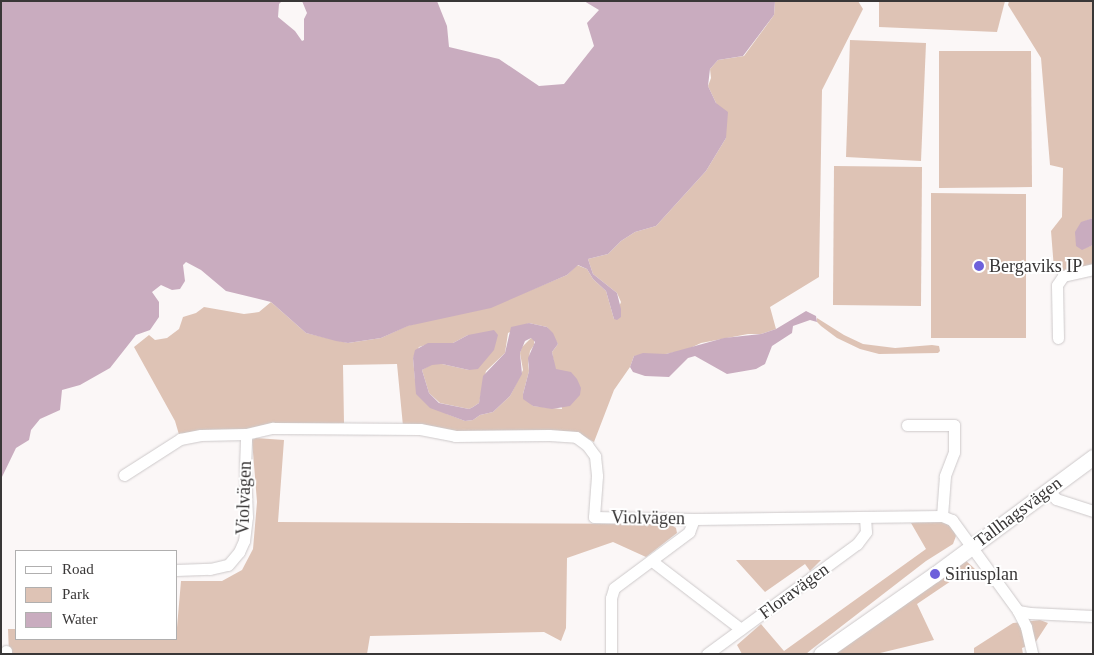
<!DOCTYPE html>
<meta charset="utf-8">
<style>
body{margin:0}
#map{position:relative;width:1094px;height:655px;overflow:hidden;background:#fbf7f7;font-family:Georgia,serif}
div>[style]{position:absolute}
.green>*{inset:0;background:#dec3b5}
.water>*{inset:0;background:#c9acbf}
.roads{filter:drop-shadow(0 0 1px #cdc9ca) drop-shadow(0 0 1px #cdc9ca)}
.minor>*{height:11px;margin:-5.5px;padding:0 5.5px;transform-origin:5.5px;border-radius:5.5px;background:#fff}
.major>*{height:15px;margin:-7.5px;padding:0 7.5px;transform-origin:7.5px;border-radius:7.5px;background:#fff}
.dots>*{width:14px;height:14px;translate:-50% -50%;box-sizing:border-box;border:2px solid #fff;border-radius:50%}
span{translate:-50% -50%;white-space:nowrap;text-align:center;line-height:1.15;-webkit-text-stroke:4px #fff;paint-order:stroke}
.poi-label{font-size:18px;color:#393737}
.left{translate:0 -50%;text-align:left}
.street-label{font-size:18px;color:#393737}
.frame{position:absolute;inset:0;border:2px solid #393737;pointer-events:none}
.legend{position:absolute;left:15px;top:550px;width:162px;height:90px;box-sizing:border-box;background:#fff;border:1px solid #b0afaf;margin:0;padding:6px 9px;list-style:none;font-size:15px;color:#393737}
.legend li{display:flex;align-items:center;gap:10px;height:25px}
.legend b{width:25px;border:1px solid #b0afaf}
</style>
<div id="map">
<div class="green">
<i style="clip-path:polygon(evenodd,775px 1px,858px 1px,863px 9px,822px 90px,819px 277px,770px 307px,776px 329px,761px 334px,748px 334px,701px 343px,686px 350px,666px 354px,634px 356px,630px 367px,614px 390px,594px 442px,583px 436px,465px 432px,403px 426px,397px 364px,343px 365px,344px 423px,180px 438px,175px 421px,134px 347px,149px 335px,155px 340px,167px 338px,179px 329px,183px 317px,196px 313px,204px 307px,244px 314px,259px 312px,271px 302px,306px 333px,348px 343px,381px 338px,407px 326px,519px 295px,567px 275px,577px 265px,587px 269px,593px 279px,606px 291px,614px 319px,621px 302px,617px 293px,593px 274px,588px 259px,608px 254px,621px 241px,635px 232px,656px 226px,706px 171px,726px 138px,716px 103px,708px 86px,711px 78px,710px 69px,718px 60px,744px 56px,774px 15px,775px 1px,529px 323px,547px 327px,558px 344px,552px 352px,562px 409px,533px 406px,523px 394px,529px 371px,528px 364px,530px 351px,534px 345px,534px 339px,531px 338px,522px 347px,520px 353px,523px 370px,510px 396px,493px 412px,480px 415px,473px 420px,465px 421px,447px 414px,415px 380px,413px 358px,419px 347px,432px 343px,453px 343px,468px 335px,469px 370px,442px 364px,432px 364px,422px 370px,429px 393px,440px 403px,469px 409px,473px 407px,479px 403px,486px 371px,505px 353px,508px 333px,529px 323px)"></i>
<i style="clip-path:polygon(879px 1px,1005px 1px,997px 32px,879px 27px)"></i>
<i style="clip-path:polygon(1009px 1px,1093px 1px,1093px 218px,1081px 223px,1082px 249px,1093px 245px,1093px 265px,1059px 274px,1054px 269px,1051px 231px,1062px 217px,1063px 168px,1050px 165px,1041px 58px,1008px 5px)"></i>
<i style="clip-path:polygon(850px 40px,926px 43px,921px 161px,846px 157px)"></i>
<i style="clip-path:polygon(939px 51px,1031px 51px,1032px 187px,939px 188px)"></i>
<i style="clip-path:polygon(834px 166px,922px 167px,921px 306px,833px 305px)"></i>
<i style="clip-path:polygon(931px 193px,1026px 194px,1026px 338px,931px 338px)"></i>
<i style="clip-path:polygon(817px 318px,844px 335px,863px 344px,895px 348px,932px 345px,939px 346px,940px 351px,938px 353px,879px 354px,860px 349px,837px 338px,821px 326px,817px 322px)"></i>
<i style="clip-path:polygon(256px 438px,284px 440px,278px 522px,670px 524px,676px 528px,677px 533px,646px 557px,613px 542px,567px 558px,566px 628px,561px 641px,544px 632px,370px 636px,367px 654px,9px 654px,8px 629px,16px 629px,16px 639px,176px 639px,181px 581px,222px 581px,242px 570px,253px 549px,257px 502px,252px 440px)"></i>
<i style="clip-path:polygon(940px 518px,951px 524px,956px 536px,953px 544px,926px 561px,812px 649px,806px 654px,742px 654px,737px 645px,761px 624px,784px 651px,926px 549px,911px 523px)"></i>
<i style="clip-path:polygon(964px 559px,975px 569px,951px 581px,917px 604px,934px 640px,876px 654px,829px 654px)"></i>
<i style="clip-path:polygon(736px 560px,821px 560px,810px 571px,805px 564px,765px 592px)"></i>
<i style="clip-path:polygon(1040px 620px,1048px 623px,1035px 643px,1022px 648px,1023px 654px,974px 654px,974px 648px,1013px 623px)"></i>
</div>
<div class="water">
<i style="clip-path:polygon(1px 1px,282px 1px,279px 4px,278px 17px,295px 31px,302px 41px,304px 40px,304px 19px,307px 13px,302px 1px,437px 1px,447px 26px,449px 47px,499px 59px,539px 86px,564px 84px,594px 46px,587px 23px,599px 10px,584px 1px,775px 1px,774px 15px,743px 56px,718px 60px,710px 69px,708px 86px,716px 103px,728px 112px,726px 138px,706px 171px,656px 226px,635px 232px,621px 241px,608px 254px,588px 259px,593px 274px,617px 293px,621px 309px,621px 317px,617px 320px,614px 319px,606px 291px,593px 279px,587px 269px,578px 265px,567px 275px,491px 308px,408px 326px,381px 338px,348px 343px,336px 341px,306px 333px,271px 302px,226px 291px,201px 270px,186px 262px,183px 265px,185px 281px,180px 289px,172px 290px,161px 285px,152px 292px,159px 302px,159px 317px,150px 330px,136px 335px,110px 368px,80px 385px,62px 390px,60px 410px,40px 419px,31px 430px,29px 440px,16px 448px,1px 479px)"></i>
<i style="clip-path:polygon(1093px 218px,1093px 245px,1082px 250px,1076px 246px,1075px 232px,1081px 222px)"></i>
<i style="clip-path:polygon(806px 311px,816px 316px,817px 322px,810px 320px,793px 326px,792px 333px,772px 346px,765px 364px,756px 369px,727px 374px,695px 356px,688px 358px,669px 377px,645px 376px,633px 372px,630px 367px,634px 356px,643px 353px,666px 354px,724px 338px,761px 334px,776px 329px)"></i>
<i style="clip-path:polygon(529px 323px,547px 327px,553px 333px,558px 344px,552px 352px,556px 369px,571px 372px,577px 379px,581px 388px,580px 395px,570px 406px,552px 409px,533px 406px,523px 399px,523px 394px,529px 371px,528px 358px,535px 342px,531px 338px,525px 341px,520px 353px,522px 374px,510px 396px,493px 412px,480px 415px,473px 420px,465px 421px,430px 408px,416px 394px,413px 358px,415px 350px,428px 343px,453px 343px,468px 335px,494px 330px,498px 335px,494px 350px,478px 369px,469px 370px,442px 364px,432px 365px,422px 370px,429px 393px,439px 403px,469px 409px,473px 407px,479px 403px,483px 376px,505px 353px,511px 327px)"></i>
</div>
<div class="roads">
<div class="minor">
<i style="left:1058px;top:338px;width:53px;rotate:-91.1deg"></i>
<i style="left:1057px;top:285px;width:11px;rotate:-56deg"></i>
<i style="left:1063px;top:276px;width:31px;rotate:-13deg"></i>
<i style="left:907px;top:425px;width:47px"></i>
<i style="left:954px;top:425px;width:27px;rotate:90deg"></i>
<i style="left:954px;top:452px;width:26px;rotate:111deg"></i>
<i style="left:945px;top:476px;width:40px;rotate:94.3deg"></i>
<i style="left:124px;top:475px;width:67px;rotate:-32.7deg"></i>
<i style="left:180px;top:439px;width:21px;rotate:-11deg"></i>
<i style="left:201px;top:435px;width:45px;rotate:-1.3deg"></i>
<i style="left:246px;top:434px;width:28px;rotate:-13deg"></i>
<i style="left:273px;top:428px;width:147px;rotate:0.4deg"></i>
<i style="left:420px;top:429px;width:36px;rotate:11deg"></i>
<i style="left:455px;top:436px;width:94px;rotate:-0.6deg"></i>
<i style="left:549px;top:435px;width:27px;rotate:4deg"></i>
<i style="left:576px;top:437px;width:14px;rotate:36deg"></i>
<i style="left:587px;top:445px;width:14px;rotate:54deg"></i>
<i style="left:595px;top:456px;width:20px;rotate:84deg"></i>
<i style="left:597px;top:476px;width:41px;rotate:94.2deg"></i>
<i style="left:594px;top:517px;width:100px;rotate:1.1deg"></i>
<i style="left:694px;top:519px;width:248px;rotate:-0.7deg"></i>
<i style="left:942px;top:516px;width:11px;rotate:22deg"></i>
<i style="left:952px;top:520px;width:112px;rotate:54deg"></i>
<i style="left:1018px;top:611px;width:12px;rotate:9deg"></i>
<i style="left:1030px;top:613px;width:63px;rotate:2.7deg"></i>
<i style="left:1049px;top:490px;width:11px;rotate:52deg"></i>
<i style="left:1056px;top:499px;width:39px;rotate:18deg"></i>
<i style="left:652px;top:561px;width:112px;rotate:37.4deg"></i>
<i style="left:176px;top:570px;width:34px;rotate:-2deg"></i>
<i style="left:210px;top:569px;width:18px;rotate:-13deg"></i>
<i style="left:228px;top:565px;width:17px;rotate:-50deg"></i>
<i style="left:239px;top:552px;width:12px;rotate:-66deg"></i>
<i style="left:244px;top:541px;width:24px;rotate:-83deg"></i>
<i style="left:247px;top:517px;width:48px;rotate:-92.4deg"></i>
<i style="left:245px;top:469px;width:35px;rotate:-88deg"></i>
<i style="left:1018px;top:611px;width:18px;rotate:63deg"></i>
<i style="left:1026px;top:627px;width:28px;rotate:77deg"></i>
<i style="left:6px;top:654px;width:3px;rotate:-90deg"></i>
<i style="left:611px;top:654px;width:56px;rotate:-90deg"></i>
<i style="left:611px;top:598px;width:10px;rotate:-73deg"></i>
<i style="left:614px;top:588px;width:94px;rotate:-36.7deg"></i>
<i style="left:689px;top:532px;width:14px;rotate:-69deg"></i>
<i style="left:707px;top:654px;width:186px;rotate:-36.3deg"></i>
<i style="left:857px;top:544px;width:15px;rotate:-53deg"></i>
<i style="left:866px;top:532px;width:14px;rotate:-94deg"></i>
</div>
<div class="major">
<i style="left:821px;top:654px;width:139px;rotate:-35.1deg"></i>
<i style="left:935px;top:574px;width:197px;rotate:-36.5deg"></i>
</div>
</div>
<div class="dots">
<i style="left:979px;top:266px;background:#6e61db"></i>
<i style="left:935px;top:574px;background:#6e61db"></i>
</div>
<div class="poi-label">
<span class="left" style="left:989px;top:266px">Bergaviks IP</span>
<span class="left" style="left:945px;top:574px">Siriusplan</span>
</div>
<div class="street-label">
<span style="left:244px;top:498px;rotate:-88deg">Violvägen</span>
<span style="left:1018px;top:512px;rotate:-37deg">Tallhagsvägen</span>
<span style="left:648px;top:518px;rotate:1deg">Violvägen</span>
<span style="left:794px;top:591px;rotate:-36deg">Floravägen</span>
</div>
<div class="frame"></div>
<ul class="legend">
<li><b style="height:6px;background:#fff"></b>Road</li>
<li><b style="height:14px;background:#dec3b5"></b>Park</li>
<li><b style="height:14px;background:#c9acbf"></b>Water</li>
</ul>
</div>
